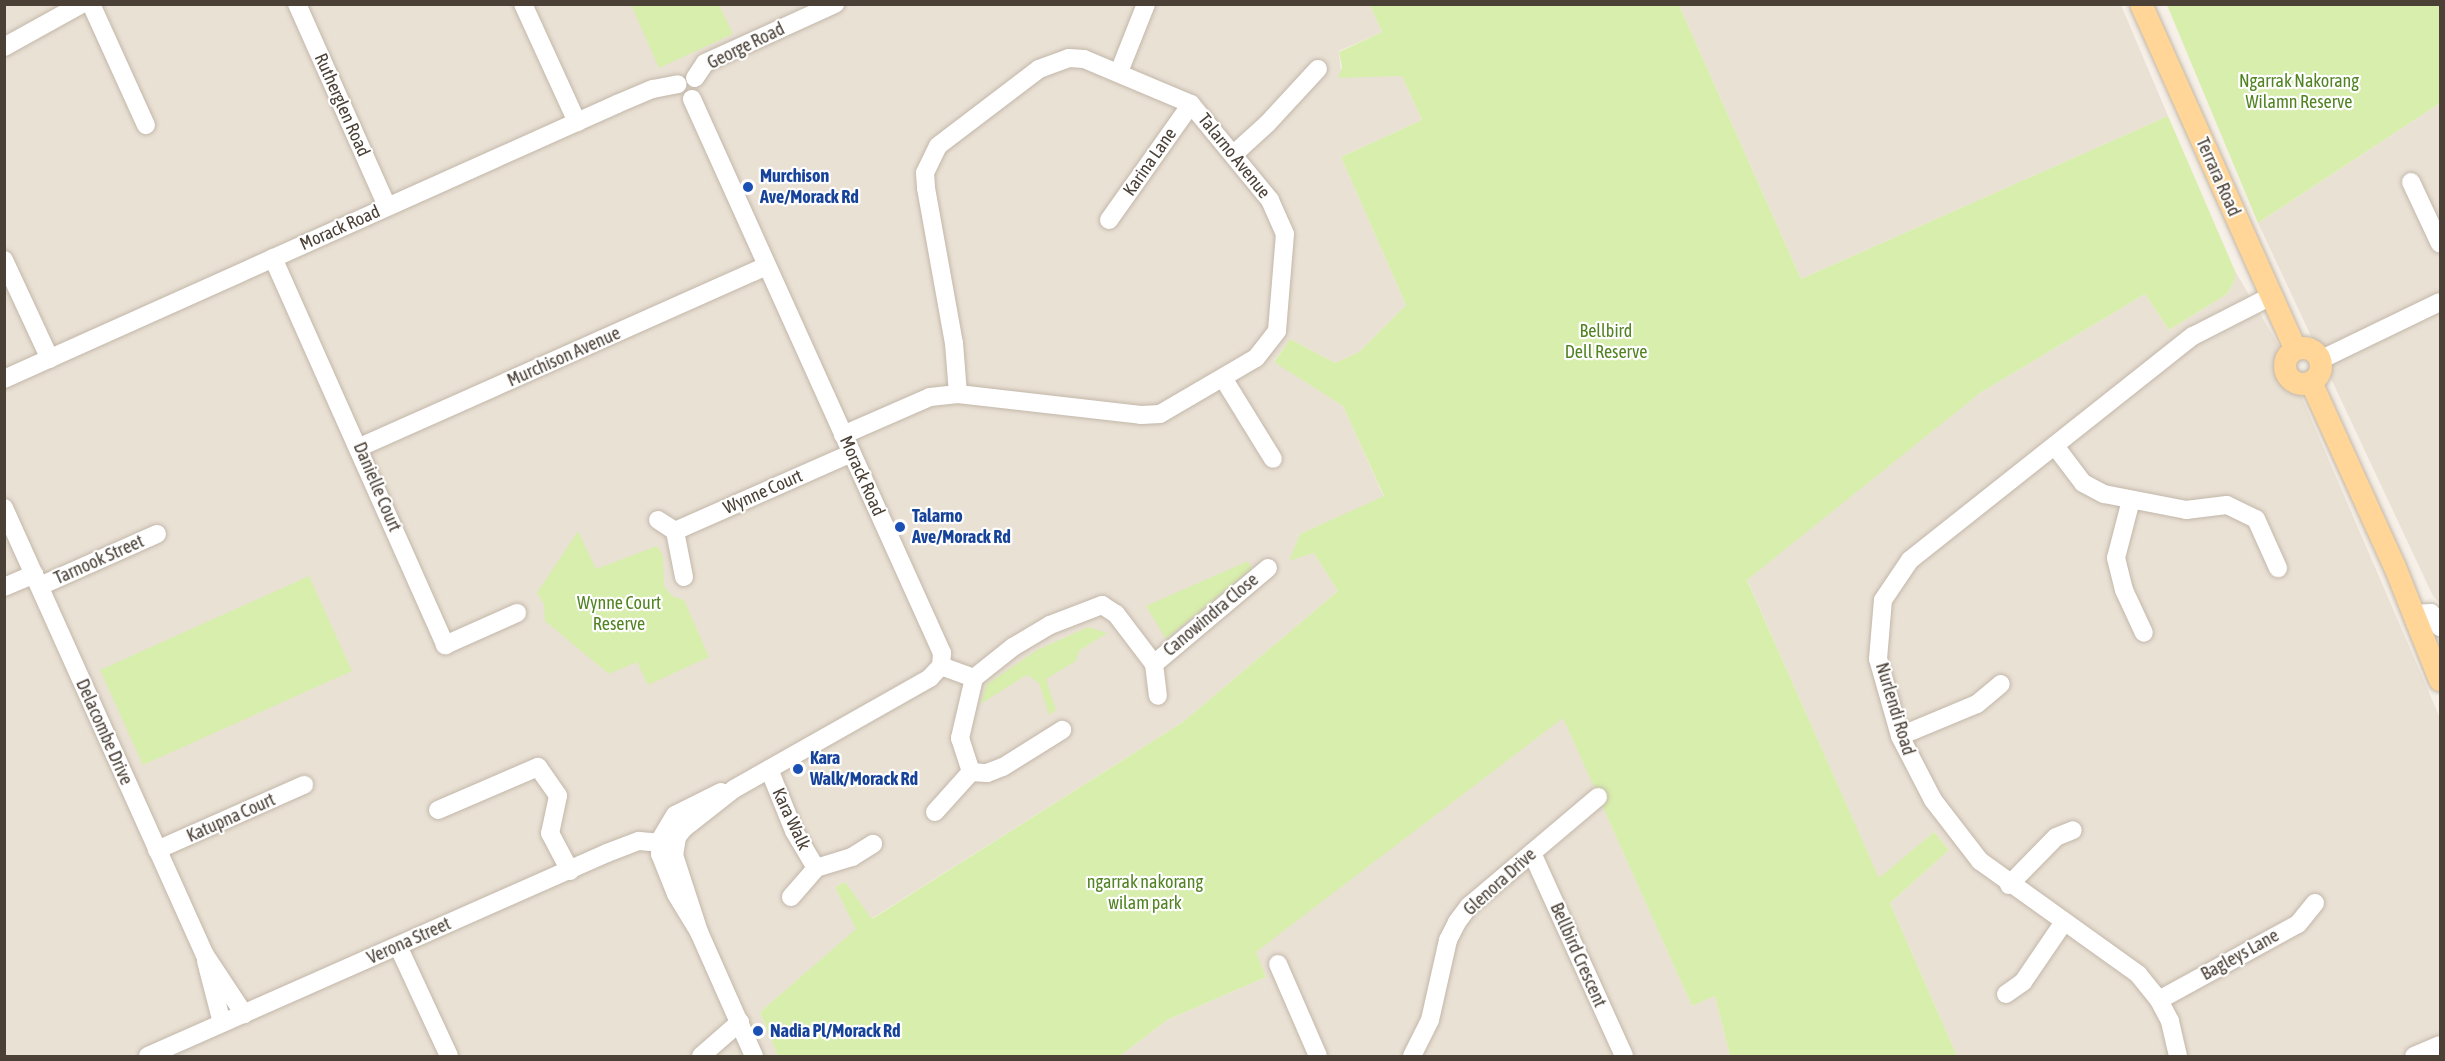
<!DOCTYPE html>
<style>
body{margin:0}
#map{position:relative;width:2445px;height:1061px;overflow:hidden;background:#f6f0e8;font-family:"Asap Condensed",sans-serif}
div>[style]{position:absolute}
.residential>*{inset:0;background:#eae1d5}
.green>*{inset:0;background:#d8eead}
.roads{filter:drop-shadow(0 0 2px #c2b7a9) drop-shadow(0 0 2px #c2b7a9)}
.minor>*{height:18px;margin:-9px;padding:0 9px;transform-origin:9px;border-radius:9px;background:#fff}
.major>*{height:22px;margin:-11px;padding:0 11px;transform-origin:11px;border-radius:11px;background:#ffd697}
.major>.ring{margin:-11px;padding:0;box-sizing:content-box;background:none;border:22px solid #ffd697;border-radius:50%}
.dots>*{width:16px;height:16px;translate:-50% -50%;box-sizing:border-box;border:3px solid #fff;border-radius:50%}
span{translate:-50% -50%;white-space:nowrap;text-align:center;line-height:1.15;-webkit-text-stroke:4.5px #fff;paint-order:stroke}
.street-label{font-size:18px;color:#4a4036}
.park-label{font-size:18px;color:#518322}
.transit-label{font-size:18px;color:#164399;font-weight:700}
.left{translate:0 -50%;text-align:left}
.frame{position:absolute;inset:0;border:6px solid #4a4036;pointer-events:none}
</style>
<div id="map">
<div class="residential">
<i style="clip-path:polygon(5px 5px,1370px 5px,1382px 32px,1339px 51px,1341px 72px,1402px 76px,1422px 120px,1341px 157px,1406px 305px,1359px 352px,1335px 363px,1290px 339px,1274px 361px,1343px 406px,1384px 497px,1300px 534px,1290px 560px,1314px 553px,1338px 591px,1183px 722px,871px 919px,845px 882px,835px 887px,857px 929px,760px 1012px,778px 1056px,5px 1056px)"></i>
<i style="clip-path:polygon(1679px 5px,2121px 5px,2168px 116px,1801px 279px)"></i>
<i style="clip-path:polygon(2440px 103px,2440px 604px,2433px 596px,2258px 223px)"></i>
<i style="clip-path:polygon(2235px 271px,2279px 346px,2275px 361px,2287px 383px,2299px 391px,2440px 718px,2440px 1056px,1957px 1056px,1890px 903px,1949px 850px,1934px 832px,1879px 879px,1746px 577px,1980px 393px,2145px 294px,2169px 330px,2227px 294px,2235px 280px)"></i>
<i style="clip-path:polygon(1562px 715px,1692px 1006px,1715px 996px,1730px 1056px,1120px 1056px,1167px 1020px,1266px 977px,1255px 952px)"></i>
</div>
<div class="green">
<i style="clip-path:polygon(631px 5px,719px 5px,733px 34px,659px 68px)"></i>
<i style="clip-path:polygon(1370px 5px,1679px 5px,1801px 279px,2168px 116px,2235px 271px,2235px 280px,2227px 294px,2169px 330px,2145px 294px,1980px 393px,1747px 580px,1879px 878px,1934px 832px,1949px 850px,1890px 903px,1957px 1056px,1730px 1056px,1715px 996px,1692px 1006px,1563px 718px,1256px 952px,1266px 977px,1167px 1020px,1120px 1056px,778px 1056px,760px 1012px,856px 929px,835px 887px,845px 882px,872px 919px,1183px 722px,1338px 591px,1314px 553px,1289px 561px,1300px 534px,1384px 496px,1343px 406px,1274px 362px,1290px 339px,1335px 363px,1359px 352px,1406px 305px,1341px 157px,1422px 120px,1402px 76px,1338px 78px,1342px 67px,1339px 52px,1382px 32px)"></i>
<i style="clip-path:polygon(2167px 5px,2440px 5px,2440px 103px,2258px 223px)"></i>
<i style="clip-path:polygon(578px 531px,596px 569px,657px 546px,663px 556px,664px 586px,672px 596px,684px 600px,709px 657px,648px 685px,637px 662px,609px 674px,545px 621px,544px 604px,537px 593px)"></i>
<i style="clip-path:polygon(1248px 561px,1252px 568px,1166px 639px,1146px 606px)"></i>
<i style="clip-path:polygon(309px 576px,352px 671px,143px 765px,100px 670px)"></i>
<i style="clip-path:polygon(1088px 627px,1107px 633px,1079px 651px,1076px 661px,1046px 679px,1056px 710px,1049px 715px,1039px 683px,1027px 675px,980px 704px,987px 684px,1037px 650px)"></i>
</div>
<div class="roads">
<div class="minor">
<i style="left:91px;top:4px;width:133px;rotate:65.6deg"></i>
<i style="left:297px;top:4px;width:221px;rotate:66deg"></i>
<i style="left:523px;top:4px;width:130px;rotate:65.4deg"></i>
<i style="left:4px;top:47px;width:89px;rotate:-28.9deg"></i>
<i style="left:1119px;top:72px;width:73px;rotate:-68.3deg"></i>
<i style="left:695px;top:78px;width:18px;rotate:-56deg"></i>
<i style="left:705px;top:63px;width:143px;rotate:-24.4deg"></i>
<i style="left:692px;top:99px;width:608px;rotate:65.71deg"></i>
<i style="left:942px;top:653px;width:13px;rotate:94deg"></i>
<i style="left:941px;top:666px;width:16px;rotate:133deg"></i>
<i style="left:930px;top:678px;width:225px;rotate:150.5deg"></i>
<i style="left:734px;top:789px;width:63px;rotate:142deg"></i>
<i style="left:684px;top:828px;width:11px;rotate:128deg"></i>
<i style="left:677px;top:837px;width:18px;rotate:99deg"></i>
<i style="left:674px;top:855px;width:81px;rotate:72deg"></i>
<i style="left:1234px;top:154px;width:45px;rotate:-42.3deg"></i>
<i style="left:1267px;top:124px;width:75px;rotate:-47.2deg"></i>
<i style="left:2411px;top:182px;width:68px;rotate:64.9deg"></i>
<i style="left:1109px;top:220px;width:142px;rotate:-54.7deg"></i>
<i style="left:273px;top:258px;width:424px;rotate:66deg"></i>
<i style="left:445px;top:645px;width:79px;rotate:-24deg"></i>
<i style="left:4px;top:260px;width:109px;rotate:65.1deg"></i>
<i style="left:2320px;top:360px;width:133px;rotate:-25.8deg"></i>
<i style="left:1223px;top:378px;width:95px;rotate:58.3deg"></i>
<i style="left:4px;top:379px;width:672px;rotate:-24.16deg"></i>
<i style="left:617px;top:104px;width:39px;rotate:-23deg"></i>
<i style="left:653px;top:89px;width:25px;rotate:-11deg"></i>
<i style="left:843px;top:435px;width:95px;rotate:-23.6deg"></i>
<i style="left:930px;top:397px;width:28px;rotate:-6deg"></i>
<i style="left:958px;top:394px;width:184px;rotate:6.5deg"></i>
<i style="left:1141px;top:415px;width:19px;rotate:-3deg"></i>
<i style="left:1160px;top:414px;width:111px;rotate:-30.3deg"></i>
<i style="left:1256px;top:358px;width:34px;rotate:-52deg"></i>
<i style="left:1277px;top:331px;width:97px;rotate:-85.3deg"></i>
<i style="left:1285px;top:234px;width:37px;rotate:-114deg"></i>
<i style="left:1270px;top:200px;width:124px;rotate:-129.5deg"></i>
<i style="left:1191px;top:104px;width:116px;rotate:-157.2deg"></i>
<i style="left:1084px;top:59px;width:15px;rotate:-176deg"></i>
<i style="left:1069px;top:58px;width:32px;rotate:160deg"></i>
<i style="left:1039px;top:69px;width:127px;rotate:142.7deg"></i>
<i style="left:938px;top:146px;width:30px;rotate:116deg"></i>
<i style="left:925px;top:173px;width:15px;rotate:86deg"></i>
<i style="left:926px;top:188px;width:158px;rotate:79.8deg"></i>
<i style="left:954px;top:343px;width:51px;rotate:85.5deg"></i>
<i style="left:2055px;top:446px;width:46px;rotate:52.9deg"></i>
<i style="left:2083px;top:483px;width:24px;rotate:28deg"></i>
<i style="left:2104px;top:494px;width:84px;rotate:11deg"></i>
<i style="left:2186px;top:510px;width:41px;rotate:-7deg"></i>
<i style="left:2227px;top:505px;width:32px;rotate:26deg"></i>
<i style="left:2256px;top:519px;width:54px;rotate:65.8deg"></i>
<i style="left:360px;top:447px;width:445px;rotate:-24deg"></i>
<i style="left:2131px;top:500px;width:60px;rotate:104.5deg"></i>
<i style="left:2116px;top:558px;width:33px;rotate:76deg"></i>
<i style="left:2124px;top:590px;width:47px;rotate:65.1deg"></i>
<i style="left:4px;top:508px;width:490px;rotate:65.8deg"></i>
<i style="left:205px;top:955px;width:71px;rotate:56.5deg"></i>
<i style="left:658px;top:520px;width:20px;rotate:33deg"></i>
<i style="left:684px;top:577px;width:47px;rotate:-101.1deg"></i>
<i style="left:675px;top:531px;width:193px;rotate:-23.8deg"></i>
<i style="left:40px;top:586px;width:128px;rotate:-24deg"></i>
<i style="left:4px;top:587px;width:33px;rotate:-23deg"></i>
<i style="left:2414px;top:614px;width:17px;rotate:-3deg"></i>
<i style="left:2431px;top:613px;width:17px;rotate:57deg"></i>
<i style="left:1154px;top:664px;width:32px;rotate:83deg"></i>
<i style="left:941px;top:666px;width:35px;rotate:20deg"></i>
<i style="left:974px;top:678px;width:50px;rotate:-38.5deg"></i>
<i style="left:1013px;top:647px;width:43px;rotate:-30.7deg"></i>
<i style="left:1050px;top:625px;width:56px;rotate:-21deg"></i>
<i style="left:1102px;top:605px;width:17px;rotate:33deg"></i>
<i style="left:1116px;top:614px;width:63px;rotate:52.8deg"></i>
<i style="left:1154px;top:664px;width:149px;rotate:-40.1deg"></i>
<i style="left:974px;top:678px;width:62px;rotate:103.1deg"></i>
<i style="left:960px;top:738px;width:36px;rotate:72deg"></i>
<i style="left:971px;top:772px;width:16px;rotate:4deg"></i>
<i style="left:987px;top:773px;width:17px;rotate:-21deg"></i>
<i style="left:1003px;top:767px;width:70px;rotate:-32.1deg"></i>
<i style="left:1900px;top:736px;width:83px;rotate:-22.6deg"></i>
<i style="left:1977px;top:704px;width:31px;rotate:-40deg"></i>
<i style="left:769px;top:769px;width:67px;rotate:68deg"></i>
<i style="left:794px;top:831px;width:43px;rotate:59.3deg"></i>
<i style="left:721px;top:792px;width:51px;rotate:153.4deg"></i>
<i style="left:675px;top:815px;width:26px;rotate:121deg"></i>
<i style="left:662px;top:837px;width:17px;rotate:97deg"></i>
<i style="left:660px;top:854px;width:43px;rotate:68.2deg"></i>
<i style="left:676px;top:894px;width:44px;rotate:58.8deg"></i>
<i style="left:699px;top:932px;width:136px;rotate:66.1deg"></i>
<i style="left:438px;top:810px;width:109px;rotate:-23.3deg"></i>
<i style="left:538px;top:767px;width:35px;rotate:55deg"></i>
<i style="left:558px;top:796px;width:38px;rotate:102deg"></i>
<i style="left:550px;top:833px;width:43px;rotate:62.2deg"></i>
<i style="left:935px;top:812px;width:54px;rotate:-48deg"></i>
<i style="left:157px;top:850px;width:161px;rotate:-23.9deg"></i>
<i style="left:1532px;top:853px;width:223px;rotate:65.6deg"></i>
<i style="left:2009px;top:885px;width:67px;rotate:-45.6deg"></i>
<i style="left:2056px;top:837px;width:18px;rotate:-22deg"></i>
<i style="left:791px;top:897px;width:38px;rotate:-49deg"></i>
<i style="left:816px;top:868px;width:38px;rotate:-17deg"></i>
<i style="left:852px;top:857px;width:25px;rotate:-32deg"></i>
<i style="left:398px;top:946px;width:121px;rotate:65.1deg"></i>
<i style="left:206px;top:961px;width:64px;rotate:75.5deg"></i>
<i style="left:1278px;top:964px;width:100px;rotate:66.5deg"></i>
<i style="left:2006px;top:994px;width:21px;rotate:-35deg"></i>
<i style="left:2023px;top:982px;width:73px;rotate:-55.7deg"></i>
<i style="left:2159px;top:1000px;width:158px;rotate:-28.7deg"></i>
<i style="left:2298px;top:924px;width:27px;rotate:-51deg"></i>
<i style="left:148px;top:1056px;width:502px;rotate:-23.86deg"></i>
<i style="left:607px;top:853px;width:34px;rotate:-21deg"></i>
<i style="left:639px;top:841px;width:35px;rotate:5deg"></i>
<i style="left:701px;top:1056px;width:52px;rotate:-41.1deg"></i>
<i style="left:1412px;top:1056px;width:40px;rotate:-63.4deg"></i>
<i style="left:1430px;top:1020px;width:82px;rotate:-77.3deg"></i>
<i style="left:1448px;top:940px;width:20px;rotate:-63deg"></i>
<i style="left:1457px;top:922px;width:20px;rotate:-53deg"></i>
<i style="left:1469px;top:906px;width:169px;rotate:-40.2deg"></i>
<i style="left:2178px;top:1056px;width:36px;rotate:-103deg"></i>
<i style="left:2170px;top:1021px;width:24px;rotate:-118deg"></i>
<i style="left:2159px;top:1000px;width:33px;rotate:-129deg"></i>
<i style="left:2138px;top:974px;width:194px;rotate:-144.4deg"></i>
<i style="left:1980px;top:861px;width:77px;rotate:-127.6deg"></i>
<i style="left:1933px;top:800px;width:72px;rotate:-117.3deg"></i>
<i style="left:1900px;top:736px;width:80px;rotate:-105.9deg"></i>
<i style="left:1878px;top:659px;width:59px;rotate:-85.2deg"></i>
<i style="left:1883px;top:600px;width:48px;rotate:-56deg"></i>
<i style="left:1910px;top:560px;width:361px;rotate:-38.4deg"></i>
<i style="left:2193px;top:336px;width:88px;rotate:-27.1deg"></i>
<i style="left:2414px;top:1056px;width:28px;rotate:-23deg"></i>
</div>
<div class="major">
<i style="left:2141px;top:4px;width:378px;rotate:65.9deg"></i>
<i class="ring" style="left:2285px;top:348px;width:14px;height:14px"></i>
<i style="left:2311px;top:382px;width:203px;rotate:65.6deg"></i>
<i style="left:2395px;top:567px;width:122px;rotate:68.3deg"></i>
</div>
</div>
<div class="dots">
<i style="left:748px;top:187px;background:#1a4fb4"></i>
<i style="left:900px;top:527px;background:#1a4fb4"></i>
<i style="left:798px;top:769px;background:#1a4fb4"></i>
<i style="left:758px;top:1031px;background:#1a4fb4"></i>
</div>
<div class="street-label">
<span style="left:746px;top:46px;rotate:-26deg">George Road</span>
<span style="left:342px;top:105px;rotate:66deg">Rutherglen Road</span>
<span style="left:1234px;top:156px;rotate:51deg">Talarno Avenue</span>
<span style="left:1150px;top:162px;rotate:-55deg">Karina Lane</span>
<span style="left:2218px;top:177px;rotate:66deg">Terrara Road</span>
<span style="left:340px;top:228px;rotate:-24deg">Morack Road</span>
<span style="left:564px;top:357px;rotate:-24deg">Murchison Avenue</span>
<span style="left:862px;top:476px;rotate:66deg">Morack Road</span>
<span style="left:377px;top:487px;rotate:67deg">Danielle Court</span>
<span style="left:763px;top:492px;rotate:-24deg">Wynne Court</span>
<span style="left:99px;top:560px;rotate:-24deg">Tarnook Street</span>
<span style="left:1211px;top:615px;rotate:-40deg">Canowindra Close</span>
<span style="left:1895px;top:709px;rotate:73deg">Nurlendi Road</span>
<span style="left:104px;top:732px;rotate:66deg">Delacombe Drive</span>
<span style="left:231px;top:818px;rotate:-24deg">Katupna Court</span>
<span style="left:791px;top:819px;rotate:65deg">Kara Walk</span>
<span style="left:1500px;top:882px;rotate:-42deg">Glenora Drive</span>
<span style="left:409px;top:941px;rotate:-24deg">Verona Street</span>
<span style="left:1578px;top:955px;rotate:66deg">Bellbird Crescent</span>
<span style="left:2240px;top:955px;rotate:-29deg">Bagleys Lane</span>
</div>
<div class="park-label">
<span style="left:2299px;top:92px">Ngarrak Nakorang<br>Wilamn Reserve</span>
<span style="left:1606px;top:342px">Bellbird<br>Dell Reserve</span>
<span style="left:619px;top:614px">Wynne Court<br>Reserve</span>
<span style="left:1145px;top:893px">ngarrak nakorang<br>wilam park</span>
</div>
<div class="transit-label">
<span class="left" style="left:760px;top:187px">Murchison<br>Ave/Morack Rd</span>
<span class="left" style="left:912px;top:527px">Talarno<br>Ave/Morack Rd</span>
<span class="left" style="left:810px;top:769px">Kara<br>Walk/Morack Rd</span>
<span class="left" style="left:770px;top:1031px">Nadia Pl/Morack Rd</span>
</div>
<div class="frame"></div>
</div>
